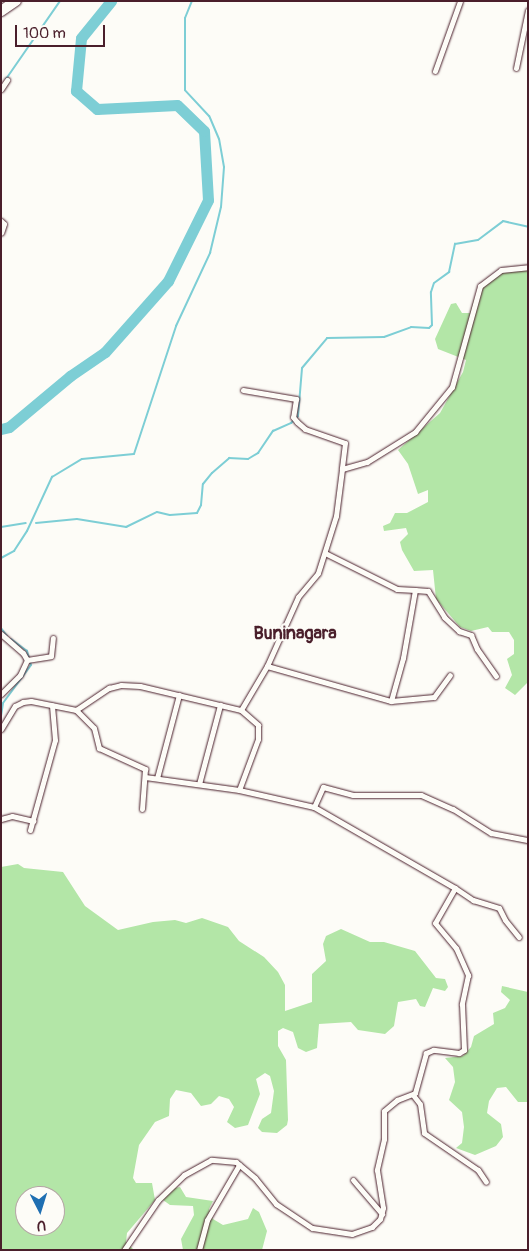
<!DOCTYPE html>
<style>
body{margin:0}
#map{position:relative;width:529px;height:1251px;overflow:hidden;background:#fdfcf7;font-family:Pangolin,sans-serif}
div>[style]{position:absolute}
.green>*{inset:0;background:#b3e6a7}
.stream>*{height:2px;margin:-1px;padding:0 1px;transform-origin:1px;border-radius:1px;background:#7dced5}
.river>*{height:11px;margin:-5.5px;padding:0 5.5px;transform-origin:5.5px;border-radius:5.5px;background:#7dced5}
.roads{filter:drop-shadow(0 0 1px #4a1f2b) drop-shadow(0 0 1px #4a1f2b)}
.street>*{height:5px;margin:-2.5px;padding:0 2.5px;transform-origin:2.5px;border-radius:2.5px;background:#fdfcf7}
.highway>*{height:10px;margin:-5px;padding:0 5px;transform-origin:5px;border-radius:5px;background:#fdfcf7}
span{translate:-50% -50%;white-space:nowrap;text-align:center;line-height:1.15;-webkit-text-stroke:4px #fdfcf7;paint-order:stroke}
.quarter-label{font-size:18px;color:#4a1f2b;font-weight:700}
.frame{position:absolute;inset:0;border:2px solid #4a1f2b;pointer-events:none}
.north{position:absolute;left:15px;top:1186px;width:50px;height:50px;box-sizing:border-box;background:#fdfcf7;border:1px solid #b5a4a5;border-radius:50%;rotate:175deg;font-size:14px;font-weight:700;line-height:20px;text-align:center;color:#4a1f2b}
.north::after{content:'';display:block;margin:auto;width:18px;height:22px;background:#1f6fb2;clip-path:polygon(50% 0,100% 100%,50% 72%,0 100%)}
.scale{position:absolute;left:15px;top:25px;width:90px;height:22px;box-sizing:border-box;border:2px solid #4a1f2b;border-top:0;padding-left:6px;font-size:15px;line-height:18px;white-space:nowrap;color:#4a1f2b;-webkit-text-stroke:4px #fdfcf7;paint-order:stroke}
</style>
<div id="map">
<div class="green">
<i style="clip-path:polygon(528px 268px,528px 682px,515px 695px,505px 688px,512px 675px,507px 659px,514px 654px,514px 640px,509px 632px,492px 632px,488px 627px,471px 631px,460px 627px,436px 599px,433px 570px,414px 571px,402px 550px,400px 542px,408px 534px,406px 528px,384px 531px,383px 526px,390px 523px,395px 513px,407px 513px,428px 502px,428px 490px,418px 494px,408px 464px,398px 450px,440px 413px,463px 372px,466px 360px,438px 349px,435px 339px,451px 304px,456px 303px,462px 313px,470px 313px,474px 299px,480px 297px,482px 287px,501px 271px)"></i>
<i style="clip-path:polygon(evenodd,18px 864px,24px 868px,63px 872px,85px 906px,118px 930px,153px 922px,175px 920px,186px 923px,202px 918px,228px 927px,239px 941px,264px 957px,278px 972px,285px 985px,285px 1011px,312px 1002px,312px 974px,326px 961px,323px 944px,326px 936px,341px 929px,370px 942px,384px 942px,415px 951px,436px 978px,445px 979px,448px 987px,445px 991px,433px 988px,425px 1007px,420px 1006px,416px 999px,398px 1002px,394px 1026px,385px 1034px,358px 1030px,351px 1022px,319px 1024px,317px 1048px,306px 1052px,298px 1048px,293px 1032px,283px 1028px,278px 1031px,278px 1046px,286px 1060px,288px 1120px,287px 1125px,277px 1133px,262px 1132px,258px 1128px,262px 1119px,271px 1113px,274px 1091px,270px 1076px,265px 1073px,256px 1079px,260px 1094px,248px 1125px,235px 1128px,227px 1122px,234px 1107px,229px 1099px,219px 1096px,211px 1104px,201px 1106px,191px 1093px,176px 1090px,170px 1099px,169px 1116px,155px 1122px,139px 1145px,133px 1178px,136px 1183px,152px 1183px,155px 1200px,127px 1233px,126px 1242px,134px 1250px,1px 1250px,1px 867px,18px 864px,25px 1196px,55px 1196px,55px 1226px,25px 1226px,25px 1196px)"></i>
<i style="clip-path:polygon(502px 986px,528px 992px,528px 1102px,518px 1102px,506px 1087px,497px 1088px,489px 1101px,487px 1113px,501px 1124px,503px 1137px,496px 1146px,475px 1155px,456px 1148px,462px 1143px,464px 1127px,462px 1112px,449px 1100px,455px 1082px,453px 1067px,445px 1058px,463px 1056px,471px 1047px,474px 1036px,494px 1024px,493px 1013px,505px 1008px,510px 1000px,501px 992px)"></i>
<i style="clip-path:polygon(180px 1187px,186px 1197px,213px 1201px,209px 1209px,213px 1219px,223px 1225px,248px 1219px,253px 1208px,259px 1212px,267px 1231px,262px 1250px,183px 1250px,181px 1239px,194px 1215px,193px 1206px,170px 1205px,163px 1200px,175px 1188px)"></i>
</div>
<div class="stream">
<i style="left:6px;top:79px;width:95px;rotate:-55.3deg"></i>
<i style="left:36px;top:523px;width:41px;rotate:-5.6deg"></i>
<i style="left:77px;top:519px;width:50px;rotate:9.3deg"></i>
<i style="left:126px;top:527px;width:34px;rotate:-26deg"></i>
<i style="left:157px;top:512px;width:13px;rotate:13deg"></i>
<i style="left:170px;top:515px;width:27px;rotate:-4deg"></i>
<i style="left:197px;top:513px;width:9px;rotate:-63deg"></i>
<i style="left:201px;top:505px;width:21px;rotate:-85deg"></i>
<i style="left:203px;top:484px;width:14px;rotate:-51deg"></i>
<i style="left:212px;top:473px;width:23px;rotate:-41deg"></i>
<i style="left:229px;top:458px;width:19px;rotate:3deg"></i>
<i style="left:248px;top:459px;width:12px;rotate:-31deg"></i>
<i style="left:258px;top:453px;width:27px;rotate:-56deg"></i>
<i style="left:273px;top:431px;width:20px;rotate:-24deg"></i>
<i style="left:291px;top:423px;width:10px;rotate:-45deg"></i>
<i style="left:298px;top:416px;width:48px;rotate:-85.2deg"></i>
<i style="left:302px;top:368px;width:39px;rotate:-50deg"></i>
<i style="left:327px;top:338px;width:57px;rotate:-1deg"></i>
<i style="left:384px;top:337px;width:29px;rotate:-20deg"></i>
<i style="left:411px;top:327px;width:18px;rotate:3deg"></i>
<i style="left:429px;top:328px;width:4px;rotate:-45deg"></i>
<i style="left:432px;top:325px;width:33px;rotate:-92deg"></i>
<i style="left:431px;top:292px;width:9px;rotate:-72deg"></i>
<i style="left:434px;top:283px;width:19px;rotate:-36deg"></i>
<i style="left:449px;top:272px;width:29px;rotate:-78deg"></i>
<i style="left:455px;top:244px;width:23px;rotate:-10deg"></i>
<i style="left:478px;top:240px;width:31px;rotate:-37deg"></i>
<i style="left:503px;top:221px;width:26px;rotate:13deg"></i>
<i style="left:1px;top:527px;width:25px;rotate:-9deg"></i>
<i style="left:1px;top:558px;width:15px;rotate:-28deg"></i>
<i style="left:14px;top:551px;width:24px;rotate:-57deg"></i>
<i style="left:27px;top:531px;width:60px;rotate:-65.2deg"></i>
<i style="left:52px;top:477px;width:35px;rotate:-31deg"></i>
<i style="left:82px;top:459px;width:52px;rotate:-5.5deg"></i>
<i style="left:134px;top:454px;width:135px;rotate:-71.8deg"></i>
<i style="left:176px;top:326px;width:81px;rotate:-65deg"></i>
<i style="left:210px;top:253px;width:47px;rotate:-76.6deg"></i>
<i style="left:221px;top:207px;width:40px;rotate:-85.7deg"></i>
<i style="left:224px;top:167px;width:28px;rotate:-100deg"></i>
<i style="left:219px;top:139px;width:25px;rotate:-113deg"></i>
<i style="left:209px;top:116px;width:35px;rotate:-133deg"></i>
<i style="left:185px;top:90px;width:72px;rotate:-90deg"></i>
<i style="left:185px;top:18px;width:18px;rotate:-68deg"></i>
<i style="left:1px;top:628px;width:10px;rotate:53deg"></i>
<i style="left:1px;top:716px;width:13px;rotate:-81deg"></i>
<i style="left:3px;top:703px;width:47px;rotate:-53.6deg"></i>
<i style="left:31px;top:665px;width:15px;rotate:-106deg"></i>
<i style="left:27px;top:651px;width:20px;rotate:-143deg"></i>
</div>
<div class="river">
<i style="left:1px;top:429px;width:8px;rotate:-14deg"></i>
<i style="left:9px;top:427px;width:80px;rotate:-39.9deg"></i>
<i style="left:70px;top:376px;width:42px;rotate:-34.4deg"></i>
<i style="left:105px;top:352px;width:95px;rotate:-48.4deg"></i>
<i style="left:168px;top:281px;width:90px;rotate:-63.7deg"></i>
<i style="left:208px;top:200px;width:69px;rotate:-93.3deg"></i>
<i style="left:204px;top:131px;width:37px;rotate:-136deg"></i>
<i style="left:177px;top:105px;width:80px;rotate:177.1deg"></i>
<i style="left:97px;top:109px;width:28px;rotate:-139deg"></i>
<i style="left:76px;top:91px;width:53px;rotate:-84.6deg"></i>
<i style="left:81px;top:38px;width:48px;rotate:-51deg"></i>
</div>
<div class="roads">
<div class="street">
<i style="left:516px;top:68px;width:59px;rotate:-78.3deg"></i>
<i style="left:435px;top:71px;width:74px;rotate:-70.3deg"></i>
<i style="left:1px;top:89px;width:11px;rotate:-56deg"></i>
<i style="left:1px;top:221px;width:4px;rotate:45deg"></i>
<i style="left:4px;top:224px;width:9px;rotate:108deg"></i>
<i style="left:243px;top:390px;width:54px;rotate:9.6deg"></i>
<i style="left:296px;top:399px;width:18px;rotate:99deg"></i>
<i style="left:293px;top:417px;width:6px;rotate:51deg"></i>
<i style="left:297px;top:422px;width:11px;rotate:41deg"></i>
<i style="left:305px;top:429px;width:42px;rotate:19.3deg"></i>
<i style="left:345px;top:443px;width:26px;rotate:97deg"></i>
<i style="left:415px;top:590px;width:13px;rotate:4deg"></i>
<i style="left:428px;top:591px;width:31px;rotate:58deg"></i>
<i style="left:444px;top:617px;width:21px;rotate:43deg"></i>
<i style="left:459px;top:631px;width:13px;rotate:18deg"></i>
<i style="left:471px;top:635px;width:15px;rotate:67deg"></i>
<i style="left:477px;top:649px;width:33px;rotate:55deg"></i>
<i style="left:1px;top:634px;width:29px;rotate:41deg"></i>
<i style="left:23px;top:653px;width:8px;rotate:60deg"></i>
<i style="left:267px;top:666px;width:129px;rotate:15.8deg"></i>
<i style="left:391px;top:701px;width:45px;rotate:-74.4deg"></i>
<i style="left:403px;top:658px;width:69px;rotate:-80deg"></i>
<i style="left:415px;top:590px;width:18px;rotate:-177deg"></i>
<i style="left:397px;top:589px;width:80px;rotate:-153.4deg"></i>
<i style="left:1px;top:694px;width:27px;rotate:-45deg"></i>
<i style="left:20px;top:675px;width:17px;rotate:-65deg"></i>
<i style="left:27px;top:660px;width:24px;rotate:-9deg"></i>
<i style="left:51px;top:656px;width:18px;rotate:-84deg"></i>
<i style="left:391px;top:701px;width:43px;rotate:-5.3deg"></i>
<i style="left:434px;top:697px;width:27px;rotate:-54deg"></i>
<i style="left:76px;top:710px;width:25px;rotate:45deg"></i>
<i style="left:94px;top:728px;width:21px;rotate:76deg"></i>
<i style="left:99px;top:748px;width:51px;rotate:24.5deg"></i>
<i style="left:145px;top:769px;width:40px;rotate:94.3deg"></i>
<i style="left:241px;top:710px;width:51px;rotate:-59.4deg"></i>
<i style="left:267px;top:666px;width:76px;rotate:-65.8deg"></i>
<i style="left:298px;top:597px;width:31px;rotate:-50deg"></i>
<i style="left:318px;top:573px;width:60px;rotate:-72.5deg"></i>
<i style="left:336px;top:516px;width:47px;rotate:-82.7deg"></i>
<i style="left:342px;top:469px;width:26px;rotate:-16deg"></i>
<i style="left:367px;top:462px;width:57px;rotate:-32deg"></i>
<i style="left:415px;top:432px;width:58px;rotate:-50.6deg"></i>
<i style="left:452px;top:387px;width:105px;rotate:-74.5deg"></i>
<i style="left:480px;top:286px;width:26px;rotate:-37deg"></i>
<i style="left:501px;top:270px;width:27px;rotate:-6deg"></i>
<i style="left:1px;top:729px;width:27px;rotate:-59deg"></i>
<i style="left:15px;top:706px;width:9px;rotate:-27deg"></i>
<i style="left:23px;top:702px;width:8px;rotate:-7deg"></i>
<i style="left:31px;top:701px;width:46px;rotate:11.3deg"></i>
<i style="left:76px;top:710px;width:40px;rotate:-34deg"></i>
<i style="left:109px;top:688px;width:12px;rotate:-14deg"></i>
<i style="left:121px;top:685px;width:19px;rotate:3deg"></i>
<i style="left:140px;top:686px;width:104px;rotate:13.4deg"></i>
<i style="left:241px;top:710px;width:23px;rotate:41deg"></i>
<i style="left:258px;top:725px;width:14px;rotate:90deg"></i>
<i style="left:258px;top:739px;width:54px;rotate:110.4deg"></i>
<i style="left:239px;top:790px;width:77px;rotate:12.8deg"></i>
<i style="left:314px;top:807px;width:163px;rotate:29.9deg"></i>
<i style="left:455px;top:888px;width:40px;rotate:119.7deg"></i>
<i style="left:435px;top:923px;width:33px;rotate:50deg"></i>
<i style="left:456px;top:948px;width:30px;rotate:66deg"></i>
<i style="left:468px;top:975px;width:30px;rotate:102deg"></i>
<i style="left:462px;top:1004px;width:46px;rotate:87.5deg"></i>
<i style="left:464px;top:1050px;width:6px;rotate:149deg"></i>
<i style="left:459px;top:1053px;width:26px;rotate:-173deg"></i>
<i style="left:433px;top:1050px;width:8px;rotate:157deg"></i>
<i style="left:426px;top:1053px;width:41px;rotate:105.4deg"></i>
<i style="left:415px;top:1093px;width:19px;rotate:159deg"></i>
<i style="left:397px;top:1100px;width:17px;rotate:140deg"></i>
<i style="left:384px;top:1111px;width:28px;rotate:90deg"></i>
<i style="left:384px;top:1139px;width:32px;rotate:103deg"></i>
<i style="left:377px;top:1170px;width:38px;rotate:81deg"></i>
<i style="left:383px;top:1208px;width:11px;rotate:105deg"></i>
<i style="left:380px;top:1219px;width:11px;rotate:135deg"></i>
<i style="left:372px;top:1227px;width:21px;rotate:161deg"></i>
<i style="left:352px;top:1234px;width:40px;rotate:-171.5deg"></i>
<i style="left:312px;top:1228px;width:43px;rotate:-146.3deg"></i>
<i style="left:276px;top:1204px;width:33px;rotate:-129deg"></i>
<i style="left:255px;top:1178px;width:25px;rotate:-140deg"></i>
<i style="left:236px;top:1162px;width:25px;rotate:-175deg"></i>
<i style="left:211px;top:1160px;width:31px;rotate:151deg"></i>
<i style="left:184px;top:1175px;width:36px;rotate:136deg"></i>
<i style="left:158px;top:1200px;width:60px;rotate:124.2deg"></i>
<i style="left:145px;top:777px;width:95px;rotate:7.9deg"></i>
<i style="left:157px;top:778px;width:86px;rotate:-75.2deg"></i>
<i style="left:199px;top:784px;width:82px;rotate:-75.1deg"></i>
<i style="left:314px;top:807px;width:22px;rotate:-66deg"></i>
<i style="left:323px;top:787px;width:31px;rotate:15deg"></i>
<i style="left:353px;top:795px;width:68px"></i>
<i style="left:421px;top:795px;width:35px;rotate:24deg"></i>
<i style="left:453px;top:809px;width:45px;rotate:32.3deg"></i>
<i style="left:491px;top:833px;width:38px;rotate:11deg"></i>
<i style="left:1px;top:819px;width:11px;rotate:-15deg"></i>
<i style="left:12px;top:816px;width:22px;rotate:13deg"></i>
<i style="left:30px;top:830px;width:93px;rotate:-74.5deg"></i>
<i style="left:55px;top:740px;width:35px;rotate:-95deg"></i>
<i style="left:455px;top:888px;width:22px;rotate:34deg"></i>
<i style="left:473px;top:900px;width:27px;rotate:17deg"></i>
<i style="left:499px;top:908px;width:13px;rotate:63deg"></i>
<i style="left:505px;top:920px;width:22px;rotate:51deg"></i>
<i style="left:413px;top:1095px;width:11px;rotate:52deg"></i>
<i style="left:420px;top:1104px;width:29px;rotate:82deg"></i>
<i style="left:424px;top:1133px;width:65px;rotate:34.4deg"></i>
<i style="left:478px;top:1170px;width:14px;rotate:56deg"></i>
<i style="left:353px;top:1180px;width:45px;rotate:49.5deg"></i>
<i style="left:199px;top:1250px;width:31px;rotate:-75deg"></i>
<i style="left:207px;top:1220px;width:64px;rotate:-59.8deg"></i>
</div>
<div class="highway">
<i style="left:1px;top:11px;width:18px;rotate:-34deg"></i>
</div>
</div>
<div class="quarter-label">
<span style="left:295px;top:634px">Buninagara</span>
</div>
<div class="frame"></div>
<div class="north">U</div>
<div class="scale">100 m</div>
</div>
